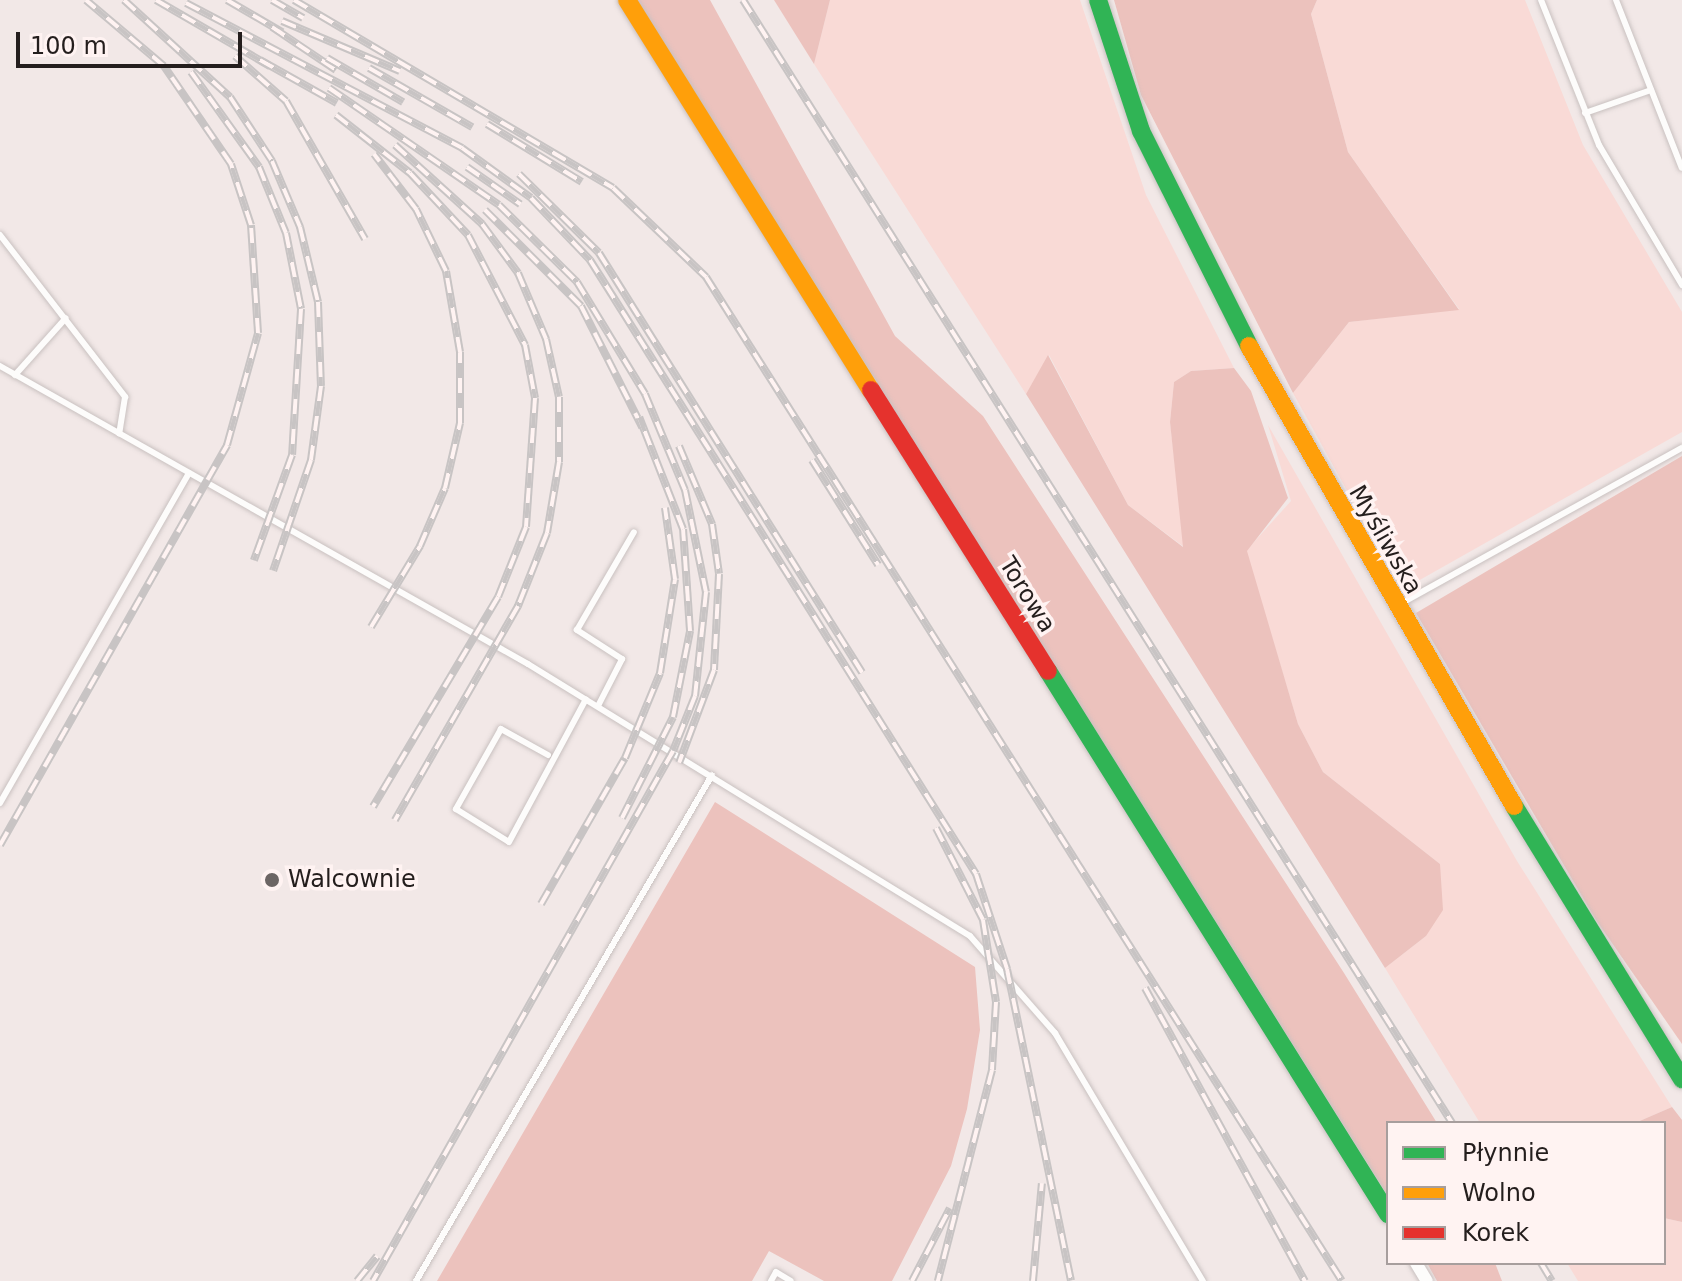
<!DOCTYPE html>
<meta charset="utf-8">
<style>
body{margin:0}
#map{position:relative;width:1682px;height:1281px;overflow:hidden;background:#f2e8e7;font-family:"DejaVu Sans",sans-serif}
div>[style]{position:absolute}
.green>*{inset:0;background:#f9dad6}
.forest>*{inset:0;background:#ecc2bd}
.roads{filter:drop-shadow(0 0 2px #c9c1c0) drop-shadow(0 0 2px #c9c1c0)}
.lane>*{height:6px;margin:-3px;padding:0 3px;transform-origin:3px;border-radius:3px;background:#fdfcfb}
.street>*{height:12px;margin:-6px;padding:0 6px;transform-origin:6px;border-radius:6px;background:#fdfcfb}
.fast>*{height:18px;margin:-9px;padding:0 9px;transform-origin:9px;border-radius:9px;background:#30b455}
.slow>*{height:18px;margin:-9px;padding:0 9px;transform-origin:9px;border-radius:9px;background:#ff9f0a}
.jam>*{height:18px;margin:-9px;padding:0 9px;transform-origin:9px;border-radius:9px;background:#e5322d}
.rail>*{height:8px;margin-top:-4px;transform-origin:0;background:repeating-linear-gradient(90deg,#fff3f2 0 15px,#c8c4c4 0 30px);box-sizing:border-box;border-block:2px solid #c8c4c4}
.dots>*{width:22px;height:22px;translate:-50% -50%;box-sizing:border-box;border:4px solid #fff3f2;border-radius:50%}
span{translate:-50% -50%;white-space:nowrap;text-align:center;line-height:1.15;-webkit-text-stroke:7px #fff3f2;paint-order:stroke}
.street-label{font-size:24px;color:#241e1d}
.poi-label{font-size:24px;color:#241e1d}
.left{translate:0 -50%;text-align:left}
.legend{position:absolute;left:1386px;top:1121px;width:280px;height:144px;box-sizing:border-box;background:#fff3f2;border:2px solid #a79e9d;margin:0;padding:10px 14px;list-style:none;font-size:24px;color:#241e1d}
.legend li{display:flex;align-items:center;gap:16px;height:40px}
.legend b{width:40px;border:2px solid #a79e9d}
.scale{position:absolute;left:16px;top:32px;width:226px;height:36px;box-sizing:border-box;border:4px solid #241e1d;border-top:0;padding-left:10px;font-size:24px;line-height:28px;white-space:nowrap;color:#241e1d;-webkit-text-stroke:6px #fff3f2;paint-order:stroke}
</style>
<div id="map">
<div class="green">
<i style="clip-path:polygon(830px 0,1080px 0,1146px 195px,1234px 368px,1191px 371px,1174px 382px,1170px 422px,1184px 547px,1128px 505px,1049px 355px,1026px 394px,814px 64px)"></i>
<i style="clip-path:polygon(1317px 0,1525px 0,1583px 145px,1682px 312px,1682px 432px,1402px 590px,1293px 393px,1349px 322px,1459px 309px,1348px 152px,1311px 14px)"></i>
<i style="clip-path:polygon(1268px 425px,1517px 861px,1672px 1107px,1635px 1123px,1480px 1123px,1385px 968px,1426px 936px,1440px 864px,1323px 772px,1298px 724px,1246px 551px,1291px 501px)"></i>
<i style="clip-path:polygon(1664px 1218px,1682px 1222px,1682px 1281px,1578px 1281px,1567px 1263px,1664px 1263px)"></i>
</div>
<div class="forest">
<i style="clip-path:polygon(637px 0,710px 0,895px 336px,983px 416px,1344px 973px,1437px 1123px,1388px 1123px,1388px 1196px)"></i>
<i style="clip-path:polygon(774px 0,830px 0,814px 64px)"></i>
<i style="clip-path:polygon(1114px 0,1317px 0,1311px 14px,1348px 152px,1459px 310px,1349px 322px,1293px 393px,1141px 95px)"></i>
<i style="clip-path:polygon(1048px 355px,1128px 505px,1183px 547px,1170px 422px,1174px 382px,1191px 371px,1234px 368px,1251px 391px,1288px 498px,1247px 551px,1298px 724px,1323px 772px,1440px 864px,1443px 910px,1426px 936px,1385px 968px,1026px 394px)"></i>
<i style="clip-path:polygon(1682px 456px,1682px 1044px,1596px 920px,1416px 613px)"></i>
<i style="clip-path:polygon(715px 802px,975px 967px,980px 1030px,967px 1109px,951px 1166px,892px 1281px,824px 1281px,769px 1251px,752px 1281px,437px 1281px)"></i>
<i style="clip-path:polygon(1672px 1107px,1682px 1120px,1682px 1222px,1664px 1218px,1664px 1123px,1635px 1123px)"></i>
<i style="clip-path:polygon(1427px 1263px,1495px 1263px,1502px 1281px,1437px 1281px)"></i>
</div>
<div class="roads">
<div class="lane">
<i style="left:1541px;top:0;width:156px;rotate:68.2deg"></i>
<i style="left:1599px;top:145px;width:163px;rotate:59.3deg"></i>
<i style="left:1616px;top:0;width:180px;rotate:68.6deg"></i>
<i style="left:1585px;top:113px;width:70px;rotate:-19.2deg"></i>
<i style="left:0;top:235px;width:205px;rotate:52.3deg"></i>
<i style="left:125px;top:397px;width:37px;rotate:99deg"></i>
<i style="left:0;top:366px;width:606px;rotate:29.44deg"></i>
<i style="left:528px;top:664px;width:519px;rotate:31.61deg"></i>
<i style="left:970px;top:936px;width:129px;rotate:48.8deg"></i>
<i style="left:1055px;top:1033px;width:289px;rotate:59.2deg"></i>
<i style="left:15px;top:375px;width:76px;rotate:-48.2deg"></i>
<i style="left:1402px;top:603px;width:320px;rotate:-29deg"></i>
<i style="left:598px;top:706px;width:53px;rotate:-62.9deg"></i>
<i style="left:622px;top:659px;width:54px;rotate:-147.2deg"></i>
<i style="left:577px;top:630px;width:113px;rotate:-59.8deg"></i>
<i style="left:548px;top:755px;width:54px;rotate:-151deg"></i>
<i style="left:501px;top:729px;width:92px;rotate:119.4deg"></i>
<i style="left:456px;top:809px;width:62px;rotate:31.9deg"></i>
<i style="left:509px;top:842px;width:162px;rotate:-61.7deg"></i>
<i style="left:0;top:803px;width:380px;rotate:-60.2deg"></i>
<i style="left:416px;top:1281px;width:586px;rotate:-59.67deg"></i>
<i style="left:771px;top:1281px;width:10px;rotate:-61deg"></i>
<i style="left:776px;top:1272px;width:17px;rotate:31deg"></i>
</div>
<div class="street">
<i style="left:1416px;top:1263px;width:21px;rotate:59deg"></i>
</div>
<div class="fast">
<i style="left:1098px;top:0;width:138px;rotate:71.8deg"></i>
<i style="left:1141px;top:131px;width:241px;rotate:63.3deg"></i>
<i style="left:1048px;top:671px;width:641px;rotate:57.95deg"></i>
<i style="left:1514px;top:806px;width:321px;rotate:58.4deg"></i>
</div>
<div class="slow">
<i style="left:627px;top:0;width:460px;rotate:58deg"></i>
<i style="left:1249px;top:346px;width:531px;rotate:60.05deg"></i>
</div>
<div class="jam">
<i style="left:871px;top:390px;width:332px;rotate:57.8deg"></i>
</div>
</div>
<div class="rail">
<i style="left:124px;top:0;width:144px;rotate:42.5deg"></i>
<i style="left:230px;top:97px;width:77px;rotate:56.7deg"></i>
<i style="left:272px;top:161px;width:72px;rotate:67deg"></i>
<i style="left:300px;top:227px;width:77px;rotate:76.5deg"></i>
<i style="left:318px;top:302px;width:84px;rotate:88deg"></i>
<i style="left:321px;top:386px;width:75px;rotate:97.7deg"></i>
<i style="left:311px;top:460px;width:117px;rotate:108.9deg"></i>
<i style="left:156px;top:0;width:132px;rotate:30.1deg"></i>
<i style="left:227px;top:0;width:64px;rotate:30.2deg"></i>
<i style="left:272px;top:0;width:36px;rotate:30deg"></i>
<i style="left:294px;top:0;width:370px;rotate:30.5deg"></i>
<i style="left:613px;top:188px;width:129px;rotate:43.7deg"></i>
<i style="left:706px;top:277px;width:1188px;rotate:57.65deg"></i>
<i style="left:743px;top:0;width:1328px;rotate:57.73deg"></i>
<i style="left:186px;top:3px;width:312px;rotate:27.7deg"></i>
<i style="left:462px;top:148px;width:85px;rotate:35.9deg"></i>
<i style="left:531px;top:198px;width:86px;rotate:46.4deg"></i>
<i style="left:590px;top:260px;width:725px;rotate:57.84deg"></i>
<i style="left:976px;top:874px;width:100px;rotate:71.9deg"></i>
<i style="left:1007px;top:969px;width:318px;rotate:78.4deg"></i>
<i style="left:282px;top:21px;width:128px;rotate:23deg"></i>
<i style="left:272px;top:27px;width:77px;rotate:33.9deg"></i>
<i style="left:235px;top:56px;width:68px;rotate:41.4deg"></i>
<i style="left:286px;top:101px;width:159px;rotate:60.2deg"></i>
<i style="left:327px;top:58px;width:88px;rotate:30.1deg"></i>
<i style="left:260px;top:60px;width:88px;rotate:29.2deg"></i>
<i style="left:369px;top:68px;width:119px;rotate:29.8deg"></i>
<i style="left:191px;top:72px;width:117px;rotate:54.4deg"></i>
<i style="left:259px;top:167px;width:71px;rotate:67.8deg"></i>
<i style="left:286px;top:233px;width:77px;rotate:78.8deg"></i>
<i style="left:301px;top:309px;width:146px;rotate:93.5deg"></i>
<i style="left:292px;top:455px;width:112px;rotate:109.9deg"></i>
<i style="left:329px;top:88px;width:206px;rotate:34.5deg"></i>
<i style="left:499px;top:205px;width:110px;rotate:44.6deg"></i>
<i style="left:577px;top:282px;width:131px;rotate:58.7deg"></i>
<i style="left:645px;top:394px;width:104px;rotate:67.4deg"></i>
<i style="left:685px;top:490px;width:104px;rotate:78.4deg"></i>
<i style="left:706px;top:592px;width:105px;rotate:96deg"></i>
<i style="left:695px;top:696px;width:59px;rotate:111.8deg"></i>
<i style="left:673px;top:751px;width:609px;rotate:119.51deg"></i>
<i style="left:336px;top:115px;width:94px;rotate:38.1deg"></i>
<i style="left:410px;top:173px;width:85px;rotate:46.9deg"></i>
<i style="left:468px;top:235px;width:124px;rotate:62.6deg"></i>
<i style="left:525px;top:345px;width:54px;rotate:79.3deg"></i>
<i style="left:535px;top:398px;width:129px;rotate:94deg"></i>
<i style="left:526px;top:527px;width:75px;rotate:111.8deg"></i>
<i style="left:498px;top:597px;width:244px;rotate:120.8deg"></i>
<i style="left:487px;top:124px;width:111px;rotate:31.4deg"></i>
<i style="left:395px;top:145px;width:118px;rotate:42.2deg"></i>
<i style="left:482px;top:224px;width:61px;rotate:53.7deg"></i>
<i style="left:518px;top:273px;width:72px;rotate:67deg"></i>
<i style="left:546px;top:339px;width:59px;rotate:77.4deg"></i>
<i style="left:559px;top:397px;width:65px;rotate:90deg"></i>
<i style="left:559px;top:462px;width:72px;rotate:99.6deg"></i>
<i style="left:547px;top:533px;width:79px;rotate:111.7deg"></i>
<i style="left:518px;top:606px;width:247px;rotate:119.9deg"></i>
<i style="left:467px;top:167px;width:65px;rotate:34.9deg"></i>
<i style="left:519px;top:174px;width:112px;rotate:44.6deg"></i>
<i style="left:599px;top:253px;width:495px;rotate:57.9deg"></i>
<i style="left:485px;top:210px;width:136px;rotate:45deg"></i>
<i style="left:581px;top:306px;width:136px;rotate:63.2deg"></i>
<i style="left:679px;top:446px;width:85px;rotate:67.1deg"></i>
<i style="left:712px;top:524px;width:50px;rotate:82deg"></i>
<i style="left:719px;top:574px;width:96px;rotate:93deg"></i>
<i style="left:714px;top:670px;width:99px;rotate:110.6deg"></i>
<i style="left:812px;top:460px;width:124px;rotate:57.8deg"></i>
<i style="left:371px;top:627px;width:95px;rotate:-58.8deg"></i>
<i style="left:420px;top:546px;width:63px;rotate:-66.7deg"></i>
<i style="left:445px;top:488px;width:67px;rotate:-77deg"></i>
<i style="left:460px;top:423px;width:71px;rotate:-90deg"></i>
<i style="left:460px;top:352px;width:82px;rotate:-99.8deg"></i>
<i style="left:446px;top:271px;width:69px;rotate:-115.8deg"></i>
<i style="left:416px;top:209px;width:69px;rotate:-127.4deg"></i>
<i style="left:622px;top:818px;width:113px;rotate:-63.2deg"></i>
<i style="left:673px;top:717px;width:88px;rotate:-78.8deg"></i>
<i style="left:690px;top:631px;width:102px;rotate:-93.9deg"></i>
<i style="left:683px;top:529px;width:120px;rotate:-111.4deg"></i>
<i style="left:936px;top:828px;width:103px;rotate:62.9deg"></i>
<i style="left:983px;top:920px;width:83px;rotate:81deg"></i>
<i style="left:996px;top:1002px;width:68px;rotate:93.4deg"></i>
<i style="left:992px;top:1070px;width:218px;rotate:104.4deg"></i>
<i style="left:0;top:845px;width:460px;rotate:-60.4deg"></i>
<i style="left:227px;top:445px;width:116px;rotate:-74.5deg"></i>
<i style="left:258px;top:333px;width:108px;rotate:-93.7deg"></i>
<i style="left:251px;top:225px;width:64px;rotate:-108.2deg"></i>
<i style="left:231px;top:164px;width:119px;rotate:-124.4deg"></i>
<i style="left:164px;top:66px;width:102px;rotate:-139.8deg"></i>
<i style="left:541px;top:904px;width:168px;rotate:-60.1deg"></i>
<i style="left:625px;top:758px;width:92px;rotate:-67.6deg"></i>
<i style="left:660px;top:673px;width:95px;rotate:-80.9deg"></i>
<i style="left:675px;top:579px;width:72px;rotate:-98deg"></i>
<i style="left:1145px;top:988px;width:334px;rotate:61.4deg"></i>
<i style="left:1541px;top:1263px;width:21px;rotate:59deg"></i>
<i style="left:357px;top:1281px;width:32px;rotate:-51deg"></i>
<i style="left:912px;top:1281px;width:82px;rotate:-62.5deg"></i>
<i style="left:1033px;top:1281px;width:98px;rotate:-84.8deg"></i>
</div>
<div class="dots">
<i style="left:272px;top:880px;background:#6c6564"></i>
</div>
<div class="street-label">
<span style="left:1385px;top:540px;rotate:60deg">Myśliwska</span>
<span style="left:1027px;top:595px;rotate:58deg">Torowa</span>
</div>
<div class="poi-label">
<span class="left" style="left:288px;top:880px">Walcownie</span>
</div>
<ul class="legend">
<li><b style="height:10px;background:#30b455"></b>Płynnie</li>
<li><b style="height:10px;background:#ff9f0a"></b>Wolno</li>
<li><b style="height:10px;background:#e5322d"></b>Korek</li>
</ul>
<div class="scale">100 m</div>
</div>
